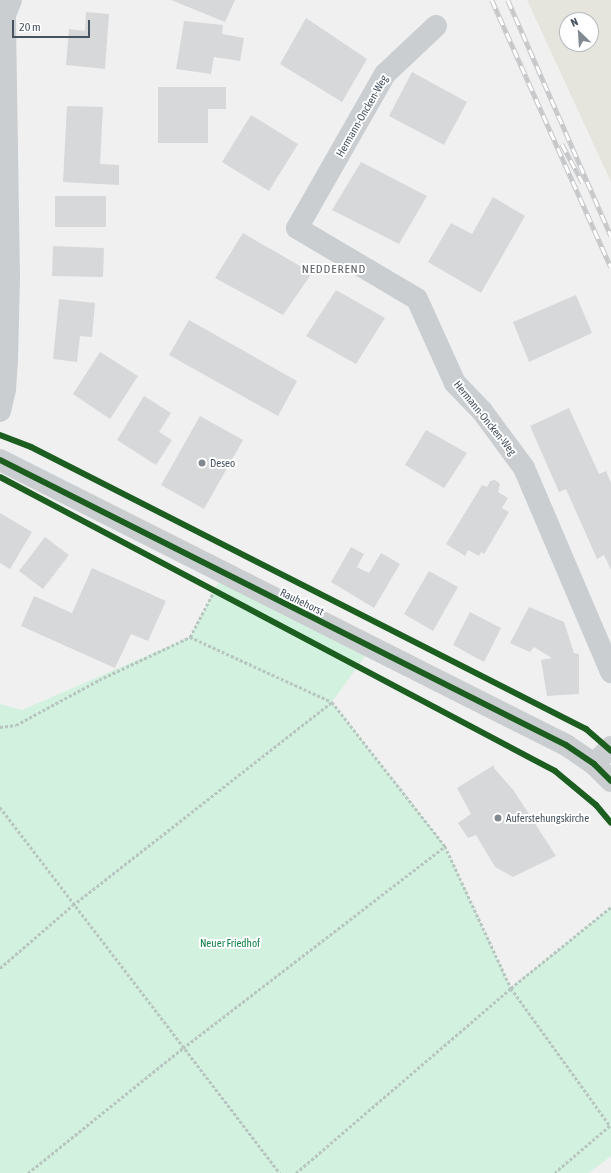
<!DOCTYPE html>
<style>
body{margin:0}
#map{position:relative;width:611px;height:1173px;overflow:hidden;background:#f0f0f0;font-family:"Asap Condensed",sans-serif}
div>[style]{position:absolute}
.commercial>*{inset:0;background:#e5e4dd}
.green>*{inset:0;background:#d3f1df}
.building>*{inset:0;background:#d7d8da}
.path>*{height:2.5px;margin-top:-1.25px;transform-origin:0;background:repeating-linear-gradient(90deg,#b8c6c1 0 3px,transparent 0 5px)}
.minor>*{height:22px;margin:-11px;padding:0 11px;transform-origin:11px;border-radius:11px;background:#cbced1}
.rail>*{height:4.5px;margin-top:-2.25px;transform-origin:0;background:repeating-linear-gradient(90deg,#fff 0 9px,#c6c7c9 0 18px);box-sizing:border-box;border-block:1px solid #c6c7c9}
.cycleway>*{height:6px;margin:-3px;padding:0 3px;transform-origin:3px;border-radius:3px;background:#1b5e20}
.dots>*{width:11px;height:11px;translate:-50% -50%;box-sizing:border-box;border:2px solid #fff;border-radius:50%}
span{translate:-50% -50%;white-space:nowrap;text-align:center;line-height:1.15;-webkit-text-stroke:4px #fff;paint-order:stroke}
.street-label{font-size:11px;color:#46525d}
.poi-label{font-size:11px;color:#46525d}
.left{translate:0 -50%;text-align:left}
.park-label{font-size:11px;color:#14814d}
.neighbourhood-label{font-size:12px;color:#5b5f64;letter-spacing:1px}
.north{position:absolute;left:559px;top:12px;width:40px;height:40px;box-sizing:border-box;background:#fff;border:1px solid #b5babe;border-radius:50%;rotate:335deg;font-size:11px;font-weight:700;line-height:16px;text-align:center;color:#46525d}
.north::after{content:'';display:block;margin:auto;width:14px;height:18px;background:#828990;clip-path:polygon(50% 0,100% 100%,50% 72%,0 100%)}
.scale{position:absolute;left:12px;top:20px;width:78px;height:18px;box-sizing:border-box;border:2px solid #46525d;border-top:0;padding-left:5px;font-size:12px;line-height:14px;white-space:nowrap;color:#46525d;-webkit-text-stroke:3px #fff;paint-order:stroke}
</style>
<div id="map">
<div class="commercial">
<i style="clip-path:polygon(evenodd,527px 0,611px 0,611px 182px,527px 0,567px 20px,591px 20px,591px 44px,567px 44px,567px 20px)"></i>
</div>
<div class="green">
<i style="clip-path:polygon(223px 574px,371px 648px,332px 702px,445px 846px,511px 988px,611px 907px,611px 1156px,589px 1173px,0 1173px,0 704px,22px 710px,190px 637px)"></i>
</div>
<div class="building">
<i style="clip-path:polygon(171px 0,235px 0,225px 22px)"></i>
<i style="clip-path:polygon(86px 12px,109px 14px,105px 69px,66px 65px,69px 29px,85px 31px)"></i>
<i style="clip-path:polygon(306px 18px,367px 59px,342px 102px,280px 64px)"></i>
<i style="clip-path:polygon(184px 21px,223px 25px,222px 34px,244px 38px,240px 61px,214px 57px,211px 74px,176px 69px)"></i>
<i style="clip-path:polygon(412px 72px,467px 102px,444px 145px,389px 116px)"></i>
<i style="clip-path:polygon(158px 87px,226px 87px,226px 109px,208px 109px,208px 143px,158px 143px)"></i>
<i style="clip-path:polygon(67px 106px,103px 107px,100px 164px,119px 165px,119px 185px,63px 182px)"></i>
<i style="clip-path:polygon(251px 115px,298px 144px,269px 191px,222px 162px)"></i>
<i style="clip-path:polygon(361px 162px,427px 196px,399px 244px,332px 210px)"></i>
<i style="clip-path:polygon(55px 196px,106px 196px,106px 227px,55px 227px)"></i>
<i style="clip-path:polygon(493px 197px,525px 216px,481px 293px,428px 262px,451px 223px,472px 234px)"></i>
<i style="clip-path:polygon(243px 233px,312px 273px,283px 315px,215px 278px)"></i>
<i style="clip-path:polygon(53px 246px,104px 248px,103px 277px,52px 276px)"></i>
<i style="clip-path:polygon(336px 290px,385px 318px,356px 364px,306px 336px)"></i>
<i style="clip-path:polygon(576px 295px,592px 333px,529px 362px,513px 322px)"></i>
<i style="clip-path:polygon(59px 299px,95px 303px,92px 337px,80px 336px,77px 362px,53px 359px)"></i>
<i style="clip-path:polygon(189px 320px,297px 381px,278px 416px,169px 355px)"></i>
<i style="clip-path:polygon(100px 352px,138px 376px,110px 419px,73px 394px)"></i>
<i style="clip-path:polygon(144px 396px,171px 413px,159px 432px,172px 440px,156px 465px,117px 440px)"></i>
<i style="clip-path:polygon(569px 408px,599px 474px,606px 471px,611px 483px,611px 570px,604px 555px,597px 559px,566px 489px,559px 492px,530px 426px)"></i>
<i style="clip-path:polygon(200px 416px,243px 440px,204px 509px,161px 485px)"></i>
<i style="clip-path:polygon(426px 430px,467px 453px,444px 488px,405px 465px)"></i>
<i style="clip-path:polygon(495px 480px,500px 484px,498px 492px,508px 498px,502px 508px,509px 512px,484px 554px,481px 552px,479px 556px,468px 550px,465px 556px,446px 544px,482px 485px,487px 487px,490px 481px)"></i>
<i style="clip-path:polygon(0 513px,32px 532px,10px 569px,0 563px)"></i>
<i style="clip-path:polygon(45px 537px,69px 555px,43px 589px,19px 571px)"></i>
<i style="clip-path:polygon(351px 547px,364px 554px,357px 567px,369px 573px,381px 553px,400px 564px,374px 608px,331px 582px)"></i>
<i style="clip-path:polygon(92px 568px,166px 601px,148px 641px,131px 634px,115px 668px,21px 626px,34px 596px,72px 613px)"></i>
<i style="clip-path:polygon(429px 571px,458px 587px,433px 631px,404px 614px)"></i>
<i style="clip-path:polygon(529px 607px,564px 622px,574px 653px,579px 654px,579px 694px,547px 696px,541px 660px,552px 658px,534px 647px,530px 652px,510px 643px)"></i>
<i style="clip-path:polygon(470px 612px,501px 628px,484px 662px,453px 645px)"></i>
<i style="clip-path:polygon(494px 765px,494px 768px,514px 791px,556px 856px,513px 877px,495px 867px,476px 835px,468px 838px,458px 823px,471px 814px,457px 788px)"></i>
</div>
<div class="path">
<i style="left:190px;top:637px;width:50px;rotate:-62.4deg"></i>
<i style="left:0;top:727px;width:16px;rotate:-7deg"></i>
<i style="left:16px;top:725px;width:94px;rotate:-28.5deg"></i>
<i style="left:99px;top:680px;width:101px;rotate:-25.3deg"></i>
<i style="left:190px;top:637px;width:156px;rotate:24.6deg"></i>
<i style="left:332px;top:702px;width:183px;rotate:51.9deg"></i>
<i style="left:445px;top:846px;width:157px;rotate:65.1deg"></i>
<i style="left:511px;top:988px;width:170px;rotate:54.3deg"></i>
<i style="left:610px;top:1126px;width:72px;rotate:139.5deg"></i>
<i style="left:0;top:807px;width:461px;rotate:52.6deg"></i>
<i style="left:0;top:968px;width:96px;rotate:-40.8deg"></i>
<i style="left:73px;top:905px;width:329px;rotate:-38.1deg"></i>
<i style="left:28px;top:1173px;width:199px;rotate:-38.9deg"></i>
<i style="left:183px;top:1048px;width:331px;rotate:-37.6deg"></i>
<i style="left:296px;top:1173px;width:284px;rotate:-40.7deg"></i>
<i style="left:511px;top:988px;width:129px;rotate:-39deg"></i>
</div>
<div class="minor">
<i style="left:436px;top:26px;width:70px;rotate:136.7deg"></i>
<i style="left:385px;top:74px;width:177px;rotate:119.7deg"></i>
<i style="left:297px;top:228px;width:139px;rotate:30.6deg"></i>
<i style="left:417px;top:299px;width:92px;rotate:65.7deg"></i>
<i style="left:455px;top:383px;width:39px;rotate:46deg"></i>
<i style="left:482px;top:411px;width:71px;rotate:53.6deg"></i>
<i style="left:524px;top:468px;width:222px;rotate:66.9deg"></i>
<i style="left:0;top:411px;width:23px;rotate:-77deg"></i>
<i style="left:5px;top:389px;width:29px;rotate:-86deg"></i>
<i style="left:7px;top:360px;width:83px;rotate:-88.6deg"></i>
<i style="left:9px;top:277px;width:262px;rotate:-90.9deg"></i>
<i style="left:5px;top:15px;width:16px;rotate:-68deg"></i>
<i style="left:0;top:460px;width:634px;rotate:26.73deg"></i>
<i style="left:566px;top:745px;width:34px;rotate:34deg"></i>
<i style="left:594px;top:764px;width:24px;rotate:45deg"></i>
<i style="left:594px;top:764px;width:24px;rotate:-45deg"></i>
</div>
<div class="rail">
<i style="left:492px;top:0;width:292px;rotate:66deg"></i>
<i style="left:508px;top:0;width:257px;rotate:66.4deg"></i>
<i style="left:562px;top:144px;width:44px;rotate:61.7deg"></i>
</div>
<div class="cycleway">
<i style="left:0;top:435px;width:33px;rotate:21deg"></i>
<i style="left:31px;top:447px;width:623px;rotate:26.94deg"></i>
<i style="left:586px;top:729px;width:33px;rotate:41deg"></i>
<i style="left:0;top:460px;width:634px;rotate:26.73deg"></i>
<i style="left:566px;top:745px;width:34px;rotate:34deg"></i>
<i style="left:594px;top:764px;width:24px;rotate:45deg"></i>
<i style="left:0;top:477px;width:628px;rotate:27.91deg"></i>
<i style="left:555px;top:771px;width:53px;rotate:39.7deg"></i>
<i style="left:596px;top:805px;width:23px;rotate:50deg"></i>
</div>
<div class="dots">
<i style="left:202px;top:463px;background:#828990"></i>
<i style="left:498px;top:818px;background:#828990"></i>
</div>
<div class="street-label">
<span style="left:362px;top:116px;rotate:-60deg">Hermann-Oncken-Weg</span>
<span style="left:485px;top:418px;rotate:51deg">Hermann-Oncken-Weg</span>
<span style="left:302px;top:602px;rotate:26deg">Rauhehorst</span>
</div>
<div class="poi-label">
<span class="left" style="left:210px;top:463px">Deseo</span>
<span class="left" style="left:506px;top:818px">Auferstehungskirche</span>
</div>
<div class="park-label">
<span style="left:230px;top:943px">Neuer Friedhof</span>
</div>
<div class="neighbourhood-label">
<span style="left:334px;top:270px">NEDDEREND</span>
</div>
<div class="north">N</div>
<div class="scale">20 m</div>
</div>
